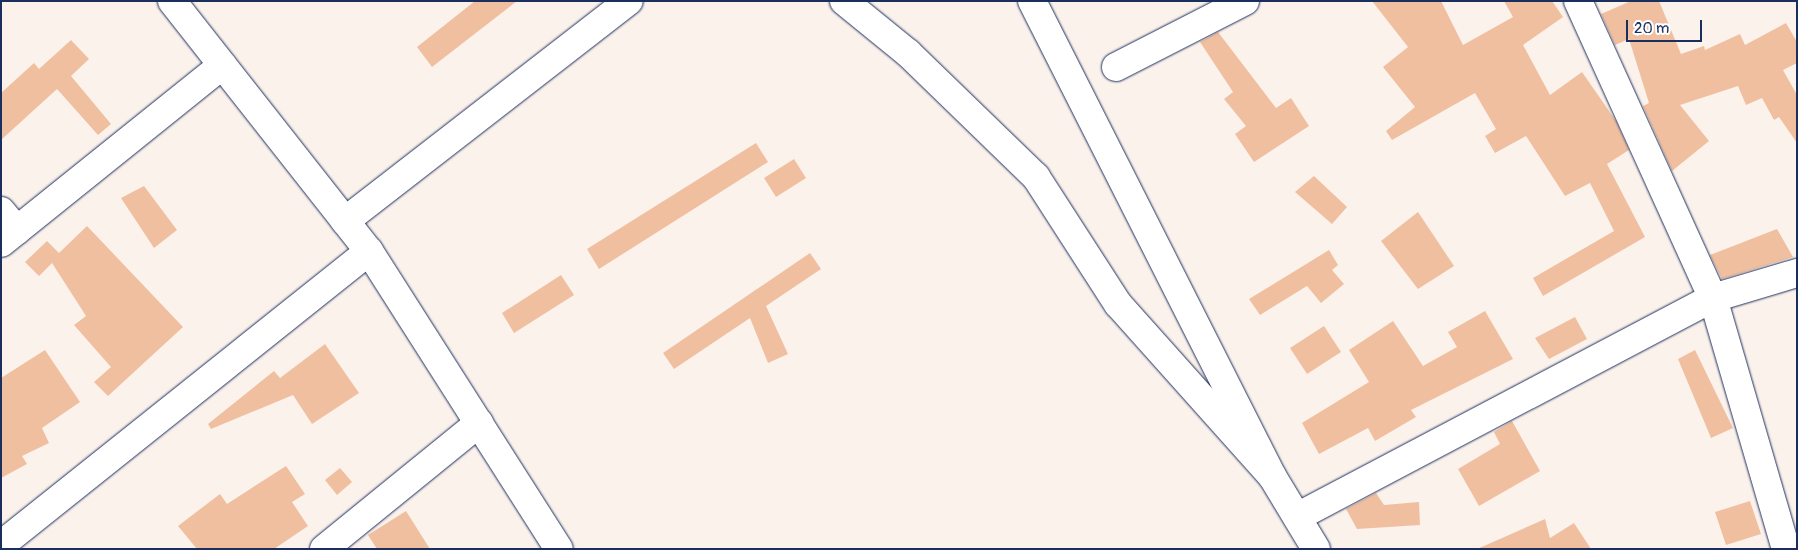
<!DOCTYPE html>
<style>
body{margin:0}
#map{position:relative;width:1798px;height:550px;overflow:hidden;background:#fcf2ec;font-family:Pangolin,sans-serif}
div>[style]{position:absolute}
.building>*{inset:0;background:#f0bfa0}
.roads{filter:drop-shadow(0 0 1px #1b2f5e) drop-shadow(0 0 1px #1b2f5e)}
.minor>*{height:28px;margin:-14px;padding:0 14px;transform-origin:14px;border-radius:14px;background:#fff}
.major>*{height:28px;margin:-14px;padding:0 14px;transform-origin:14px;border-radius:14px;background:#fff}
span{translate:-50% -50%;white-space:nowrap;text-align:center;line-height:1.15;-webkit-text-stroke:5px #fff;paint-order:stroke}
.frame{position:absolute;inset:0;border:2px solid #1b2f5e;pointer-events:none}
.scale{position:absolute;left:1626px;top:20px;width:76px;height:22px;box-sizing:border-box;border:2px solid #1b2f5e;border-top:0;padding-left:6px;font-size:15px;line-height:18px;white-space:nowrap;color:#1b2f5e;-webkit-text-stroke:4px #fff;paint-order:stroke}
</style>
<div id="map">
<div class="building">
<i style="clip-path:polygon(475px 1px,517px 1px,432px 67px,417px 47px)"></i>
<i style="clip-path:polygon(1372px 1px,1441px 1px,1463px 45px,1513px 17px,1504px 1px,1552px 1px,1563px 17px,1523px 45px,1550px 95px,1582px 72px,1616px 121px,1629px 150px,1607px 164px,1645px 237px,1543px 296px,1533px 278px,1614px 231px,1590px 183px,1565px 196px,1526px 136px,1495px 153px,1485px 136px,1496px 129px,1475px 93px,1392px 140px,1386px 131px,1415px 107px,1383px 67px,1408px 47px)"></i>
<i style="clip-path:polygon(1631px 1px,1659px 1px,1681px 54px,1704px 46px,1705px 50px,1740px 34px,1745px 45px,1786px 23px,1797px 42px,1797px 63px,1783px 70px,1797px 95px,1797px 143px,1779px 117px,1774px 120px,1762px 98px,1746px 105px,1738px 86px,1680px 105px,1709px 141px,1672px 171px,1643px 106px,1649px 103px,1629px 39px,1615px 45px,1601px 14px)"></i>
<i style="clip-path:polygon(1218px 32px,1276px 108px,1291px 98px,1309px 126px,1254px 162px,1235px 134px,1246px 126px,1224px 99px,1233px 92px,1200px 42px)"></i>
<i style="clip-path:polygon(71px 40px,89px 59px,71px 76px,111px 124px,98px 135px,57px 89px,1px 140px,1px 93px,34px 63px,39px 69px)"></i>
<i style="clip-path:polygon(756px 143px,768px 162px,599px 269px,587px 249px)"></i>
<i style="clip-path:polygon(794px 159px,806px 178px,776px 197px,764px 178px)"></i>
<i style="clip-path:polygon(1314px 176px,1347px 207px,1332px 224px,1295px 192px)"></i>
<i style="clip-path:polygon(144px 186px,177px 230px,154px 248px,121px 198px)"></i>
<i style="clip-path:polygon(1418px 212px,1454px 266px,1418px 289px,1381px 241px)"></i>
<i style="clip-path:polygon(87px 226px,183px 327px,108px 396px,94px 382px,111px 367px,74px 325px,86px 316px,52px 263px,39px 276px,25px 262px,47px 241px,59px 253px)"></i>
<i style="clip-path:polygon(1777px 229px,1793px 257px,1722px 279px,1710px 255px)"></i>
<i style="clip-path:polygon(1329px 250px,1338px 265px,1332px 270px,1344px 284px,1321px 303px,1307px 286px,1260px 315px,1249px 299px)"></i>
<i style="clip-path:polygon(810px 253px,821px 269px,766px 306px,788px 354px,768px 363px,750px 318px,674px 369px,663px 353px)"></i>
<i style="clip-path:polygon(561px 275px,574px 295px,514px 333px,502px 313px)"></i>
<i style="clip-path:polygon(1485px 311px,1513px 359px,1411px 410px,1416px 417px,1375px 441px,1368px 428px,1319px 454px,1302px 423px,1369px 382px,1349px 350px,1393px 321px,1423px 366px,1457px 347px,1448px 332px)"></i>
<i style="clip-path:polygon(1575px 317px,1587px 339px,1549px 359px,1535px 338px)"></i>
<i style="clip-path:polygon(1324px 326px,1341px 352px,1307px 374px,1290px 348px)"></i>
<i style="clip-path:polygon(325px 344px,359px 393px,312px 424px,293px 395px,211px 429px,208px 424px,274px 371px,280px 378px)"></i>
<i style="clip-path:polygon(45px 350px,80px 402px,42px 428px,49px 443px,22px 456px,27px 464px,1px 478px,1px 378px)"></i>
<i style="clip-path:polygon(1695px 350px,1733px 428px,1711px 438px,1678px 359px)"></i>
<i style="clip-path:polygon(1512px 421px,1540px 471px,1479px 506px,1458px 469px,1500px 444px,1494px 432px)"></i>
<i style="clip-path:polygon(286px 466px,305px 494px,292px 502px,308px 526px,274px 549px,197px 549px,178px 526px,220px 494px,227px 504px)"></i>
<i style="clip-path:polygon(340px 468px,352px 482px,337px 495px,325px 480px)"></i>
<i style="clip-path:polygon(1376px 493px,1384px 505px,1419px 502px,1420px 525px,1357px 529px,1346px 509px)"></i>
<i style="clip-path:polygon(1750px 501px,1761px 534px,1726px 545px,1715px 512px)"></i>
<i style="clip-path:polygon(406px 511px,430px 549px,377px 549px,368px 535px)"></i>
<i style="clip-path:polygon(1545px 519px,1550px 538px,1574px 523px,1591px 549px,1477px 549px)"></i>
</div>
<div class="roads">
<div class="minor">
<i style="left:844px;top:1px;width:82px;rotate:39.1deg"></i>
<i style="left:908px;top:53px;width:178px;rotate:44.1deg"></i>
<i style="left:1036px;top:177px;width:151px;rotate:57.2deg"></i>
<i style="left:1118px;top:304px;width:231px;rotate:48.2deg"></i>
<i style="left:1032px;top:1px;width:532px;rotate:63.19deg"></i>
<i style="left:1272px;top:476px;width:85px;rotate:58.9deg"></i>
<i style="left:1578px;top:1px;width:326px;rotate:65.6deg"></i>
<i style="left:1713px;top:298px;width:261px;rotate:73.8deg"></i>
<i style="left:1116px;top:67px;width:145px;rotate:-27.1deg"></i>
<i style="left:1px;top:211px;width:25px;rotate:50deg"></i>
<i style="left:345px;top:221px;width:359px;rotate:-37.8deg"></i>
<i style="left:1px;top:243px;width:284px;rotate:-38.8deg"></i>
<i style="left:1297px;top:517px;width:470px;rotate:-27.8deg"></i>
<i style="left:1713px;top:298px;width:88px;rotate:-16.6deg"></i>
<i style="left:1px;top:545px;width:471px;rotate:-38.6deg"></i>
<i style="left:324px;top:549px;width:200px;rotate:-39.1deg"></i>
</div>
<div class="major">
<i style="left:172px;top:1px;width:318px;rotate:51.8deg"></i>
<i style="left:369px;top:251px;width:353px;rotate:57.5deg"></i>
</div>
</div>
<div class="frame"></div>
<div class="scale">20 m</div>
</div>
